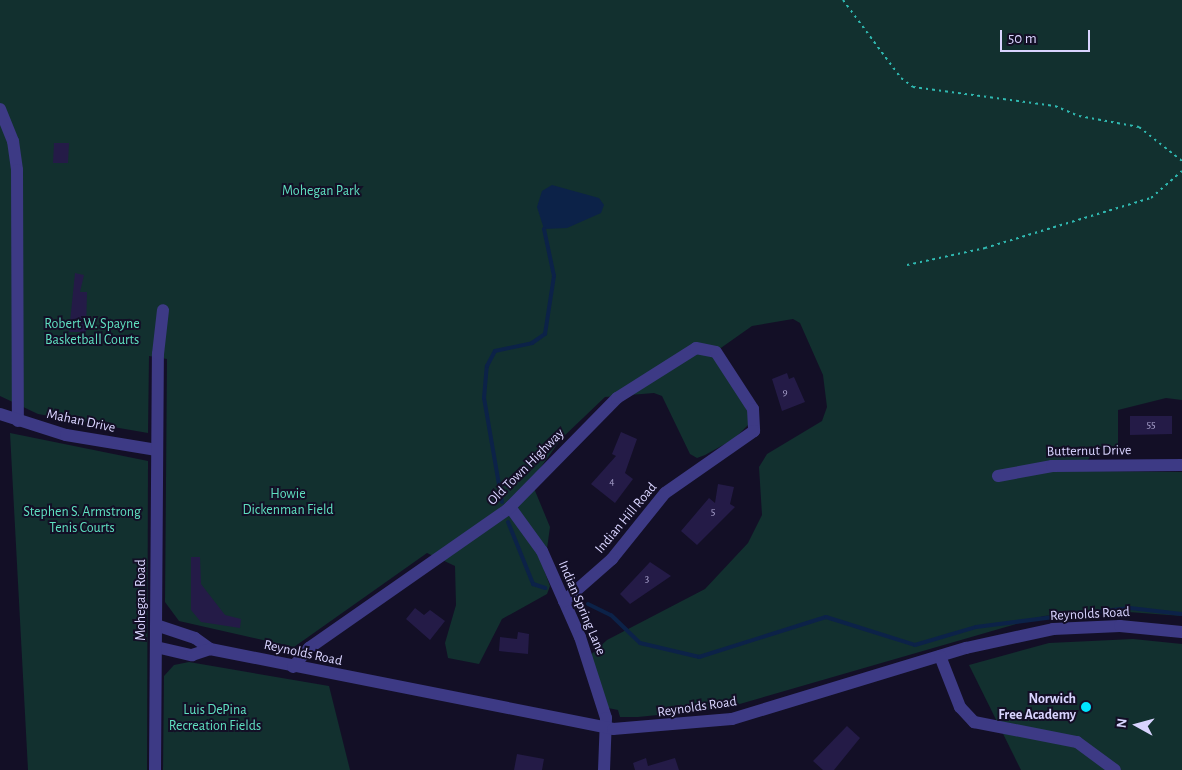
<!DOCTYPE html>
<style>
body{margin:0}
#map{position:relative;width:1182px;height:770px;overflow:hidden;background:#130f26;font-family:"Alegreya Sans",sans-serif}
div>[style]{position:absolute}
.green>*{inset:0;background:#12302f}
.water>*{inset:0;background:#0c2248}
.stream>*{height:4px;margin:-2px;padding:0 2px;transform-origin:2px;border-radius:2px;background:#0c2248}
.building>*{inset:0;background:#241b47}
.path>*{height:2px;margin-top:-1px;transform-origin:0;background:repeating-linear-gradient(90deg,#2fb8b0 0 2.5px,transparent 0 6.5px)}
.minor>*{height:12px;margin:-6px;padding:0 6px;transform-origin:6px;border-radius:6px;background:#3d3a85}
.dots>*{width:14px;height:14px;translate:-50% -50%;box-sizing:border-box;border:2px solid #130f26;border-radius:50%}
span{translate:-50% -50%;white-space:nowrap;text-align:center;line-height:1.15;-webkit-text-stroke:4px #130f26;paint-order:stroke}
.number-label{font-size:11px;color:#aca6d1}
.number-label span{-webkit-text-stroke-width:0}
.park-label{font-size:14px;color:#5fe0c0}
.street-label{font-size:14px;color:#d9d4ff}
.poi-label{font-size:14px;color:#d9d4ff;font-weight:700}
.right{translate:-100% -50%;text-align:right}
.north{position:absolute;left:1112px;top:700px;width:50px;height:50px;-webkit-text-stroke:4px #130f26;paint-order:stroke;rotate:277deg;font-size:14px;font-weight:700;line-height:20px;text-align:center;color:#d9d4ff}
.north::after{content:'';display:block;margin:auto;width:18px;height:22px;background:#d9d4ff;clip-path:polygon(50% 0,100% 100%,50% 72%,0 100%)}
.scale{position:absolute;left:1000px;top:30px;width:90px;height:22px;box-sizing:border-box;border:2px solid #d9d4ff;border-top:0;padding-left:6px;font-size:15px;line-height:18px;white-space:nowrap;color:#d9d4ff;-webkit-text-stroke:4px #130f26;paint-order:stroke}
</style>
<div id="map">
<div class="green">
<i style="clip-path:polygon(0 0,1182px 0,1182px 400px,1166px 398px,1118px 410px,1118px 450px,1100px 450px,1090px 456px,1083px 471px,1182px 472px,1182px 616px,1115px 611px,1044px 616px,726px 708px,638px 717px,620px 717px,618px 710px,603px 707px,583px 662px,607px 640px,705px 589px,748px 543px,762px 515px,759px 467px,767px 454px,822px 421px,827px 407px,823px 375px,800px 323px,793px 319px,752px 326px,718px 350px,752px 421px,734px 439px,705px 455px,697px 458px,690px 454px,662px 396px,654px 393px,605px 397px,561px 439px,531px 481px,550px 527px,544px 570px,550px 586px,547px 594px,502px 619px,479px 664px,448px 658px,445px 643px,456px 605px,455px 566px,427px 553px,294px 647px,179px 621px,165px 602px,167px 359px,149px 356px,148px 433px,38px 414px,0 396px)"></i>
<i style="clip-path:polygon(10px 433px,148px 461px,147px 770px,28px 770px)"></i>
<i style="clip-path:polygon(1133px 639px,1182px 644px,1182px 770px,1021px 770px,969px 665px,1049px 643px)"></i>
<i style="clip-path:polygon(189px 662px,329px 686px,350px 770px,163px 770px,164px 676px,174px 665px)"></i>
</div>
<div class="water">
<i style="clip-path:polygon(552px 185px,599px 198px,604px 205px,601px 213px,567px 228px,544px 229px,537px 207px,542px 191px)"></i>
</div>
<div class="stream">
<i style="left:502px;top:502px;width:106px;rotate:-99.8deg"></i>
<i style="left:484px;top:398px;width:32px;rotate:-85deg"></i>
<i style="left:487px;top:366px;width:17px;rotate:-62deg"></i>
<i style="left:495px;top:351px;width:38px;rotate:-12deg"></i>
<i style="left:532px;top:343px;width:16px;rotate:-35deg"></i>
<i style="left:545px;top:334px;width:59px;rotate:-81.2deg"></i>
<i style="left:554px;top:276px;width:48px;rotate:-102deg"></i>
<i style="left:508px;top:522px;width:67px;rotate:68deg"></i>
<i style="left:533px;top:584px;width:13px;rotate:18deg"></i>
<i style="left:588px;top:604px;width:25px;rotate:26deg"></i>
<i style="left:611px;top:615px;width:40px;rotate:44deg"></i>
<i style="left:640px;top:643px;width:61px;rotate:13.3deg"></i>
<i style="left:699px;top:657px;width:133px;rotate:-17.5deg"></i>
<i style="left:826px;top:617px;width:93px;rotate:17.5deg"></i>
<i style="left:915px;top:645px;width:64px;rotate:-16.4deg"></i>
<i style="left:976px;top:627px;width:102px;rotate:-7.3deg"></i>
<i style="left:1077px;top:614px;width:53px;rotate:-6.5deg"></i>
<i style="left:1130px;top:608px;width:52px;rotate:6.6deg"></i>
</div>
<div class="building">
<i style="clip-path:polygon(54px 143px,69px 143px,68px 163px,53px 163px)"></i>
<i style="clip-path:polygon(75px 273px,84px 275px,80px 292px,87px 292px,86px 332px,69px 332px)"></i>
<i style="clip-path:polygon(787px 373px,789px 379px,794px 377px,805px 402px,782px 411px,772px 379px)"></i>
<i style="clip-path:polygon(1130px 416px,1172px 416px,1172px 434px,1130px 435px)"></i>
<i style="clip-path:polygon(621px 432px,637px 439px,625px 473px,633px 479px,615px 503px,591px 484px,616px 456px,612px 454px)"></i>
<i style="clip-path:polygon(718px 484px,734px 487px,730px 504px,735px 507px,697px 545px,681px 531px,709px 498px,715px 503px)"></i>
<i style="clip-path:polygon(191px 557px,200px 557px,201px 584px,225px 615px,241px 619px,240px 628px,201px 622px,191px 610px)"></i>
<i style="clip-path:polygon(650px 562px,671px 576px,630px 604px,620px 594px)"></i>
<i style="clip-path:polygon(415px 608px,424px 615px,430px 610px,445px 621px,430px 640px,406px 619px)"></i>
<i style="clip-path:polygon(518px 632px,529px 634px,528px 654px,499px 651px,500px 637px,517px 639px)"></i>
<i style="clip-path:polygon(847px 726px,860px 738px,834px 770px,823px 770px,813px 761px)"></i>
<i style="clip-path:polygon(517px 754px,544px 759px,542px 770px,514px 770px)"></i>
<i style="clip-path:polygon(646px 758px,648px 766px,675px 758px,679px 770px,635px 770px,633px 763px)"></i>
</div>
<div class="path">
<i style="left:843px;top:0;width:97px;rotate:53.4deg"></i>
<i style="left:901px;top:78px;width:15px;rotate:37deg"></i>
<i style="left:913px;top:87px;width:143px;rotate:7.6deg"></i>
<i style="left:1055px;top:106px;width:26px;rotate:23deg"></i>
<i style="left:1079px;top:116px;width:61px;rotate:10.4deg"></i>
<i style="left:1139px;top:127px;width:55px;rotate:38.3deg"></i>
<i style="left:907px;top:265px;width:80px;rotate:-12.3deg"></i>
<i style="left:985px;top:248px;width:173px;rotate:-16.8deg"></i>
<i style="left:1151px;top:198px;width:41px;rotate:-41.1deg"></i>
</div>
<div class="minor">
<i style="left:0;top:109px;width:35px;rotate:68deg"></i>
<i style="left:13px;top:141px;width:29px;rotate:82deg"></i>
<i style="left:17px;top:170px;width:251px;rotate:89.8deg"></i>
<i style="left:0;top:414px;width:69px;rotate:17.7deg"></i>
<i style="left:66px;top:435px;width:92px;rotate:9.4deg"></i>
<i style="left:998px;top:476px;width:55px;rotate:-10.5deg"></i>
<i style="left:1052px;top:466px;width:130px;rotate:-0.4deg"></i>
<i style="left:510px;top:507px;width:54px;rotate:54deg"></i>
<i style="left:542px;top:551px;width:94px;rotate:66.2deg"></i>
<i style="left:580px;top:637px;width:85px;rotate:72.2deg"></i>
<i style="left:606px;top:718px;width:52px;rotate:92.2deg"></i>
<i style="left:156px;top:625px;width:41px;rotate:18.4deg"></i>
<i style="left:195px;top:638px;width:19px;rotate:36deg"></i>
<i style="left:210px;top:649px;width:411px;rotate:11.2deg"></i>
<i style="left:613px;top:729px;width:119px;rotate:-4.8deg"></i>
<i style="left:732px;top:719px;width:245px;rotate:-16.9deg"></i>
<i style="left:966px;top:648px;width:89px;rotate:-12.3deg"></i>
<i style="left:1053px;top:629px;width:67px;rotate:-2.6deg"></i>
<i style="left:1120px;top:626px;width:62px;rotate:5.5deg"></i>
<i style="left:156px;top:647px;width:37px;rotate:13deg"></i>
<i style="left:192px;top:655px;width:19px;rotate:-18deg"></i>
<i style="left:940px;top:656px;width:55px;rotate:68.6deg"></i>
<i style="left:960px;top:707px;width:21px;rotate:47deg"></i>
<i style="left:974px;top:722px;width:105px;rotate:11deg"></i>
<i style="left:1077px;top:742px;width:47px;rotate:36.4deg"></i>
<i style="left:293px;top:667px;width:25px;rotate:-50deg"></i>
<i style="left:309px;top:648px;width:241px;rotate:-34.9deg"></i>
<i style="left:507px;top:510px;width:157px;rotate:-45.5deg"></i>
<i style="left:617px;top:398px;width:93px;rotate:-32.3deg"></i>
<i style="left:696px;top:348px;width:20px;rotate:11deg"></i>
<i style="left:716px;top:352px;width:68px;rotate:57deg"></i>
<i style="left:753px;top:409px;width:22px;rotate:87deg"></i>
<i style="left:754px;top:431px;width:108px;rotate:145.1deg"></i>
<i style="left:665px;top:493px;width:85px;rotate:128.8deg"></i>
<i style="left:612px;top:559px;width:64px;rotate:138.8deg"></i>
<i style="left:155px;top:770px;width:416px;rotate:-89.6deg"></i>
<i style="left:158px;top:354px;width:44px;rotate:-83.5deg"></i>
</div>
<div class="dots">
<i style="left:1086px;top:707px;background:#00e5ff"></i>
</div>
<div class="number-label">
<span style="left:785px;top:392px">9</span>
<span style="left:1151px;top:425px">55</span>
<span style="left:612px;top:482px">4</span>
<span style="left:713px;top:512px">5</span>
<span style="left:647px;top:579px">3</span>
</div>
<div class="park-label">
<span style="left:321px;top:191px">Mohegan Park</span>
<span style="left:92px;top:332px">Robert W. Spayne<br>Basketball Courts</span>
<span style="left:288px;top:502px">Howie<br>Dickenman Field</span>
<span style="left:82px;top:520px">Stephen S. Armstrong<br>Tenis Courts</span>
<span style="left:215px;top:718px">Luis DePina<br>Recreation Fields</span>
</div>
<div class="street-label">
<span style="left:81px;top:421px;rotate:12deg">Mahan Drive</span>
<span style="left:1089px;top:451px;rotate:-1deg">Butternut Drive</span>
<span style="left:526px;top:467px;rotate:-45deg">Old Town Highway</span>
<span style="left:626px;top:518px;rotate:-50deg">Indian Hill Road</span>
<span style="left:141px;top:600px;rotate:-90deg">Mohegan Road</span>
<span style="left:582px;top:608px;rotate:67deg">Indian Spring Lane</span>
<span style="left:1090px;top:614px;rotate:-3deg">Reynolds Road</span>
<span style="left:303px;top:653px;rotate:12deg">Reynolds Road</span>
<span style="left:697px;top:707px;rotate:-8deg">Reynolds Road</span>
</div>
<div class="poi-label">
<span class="right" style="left:1076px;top:707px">Norwich<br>Free Academy</span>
</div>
<div class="north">N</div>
<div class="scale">50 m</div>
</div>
